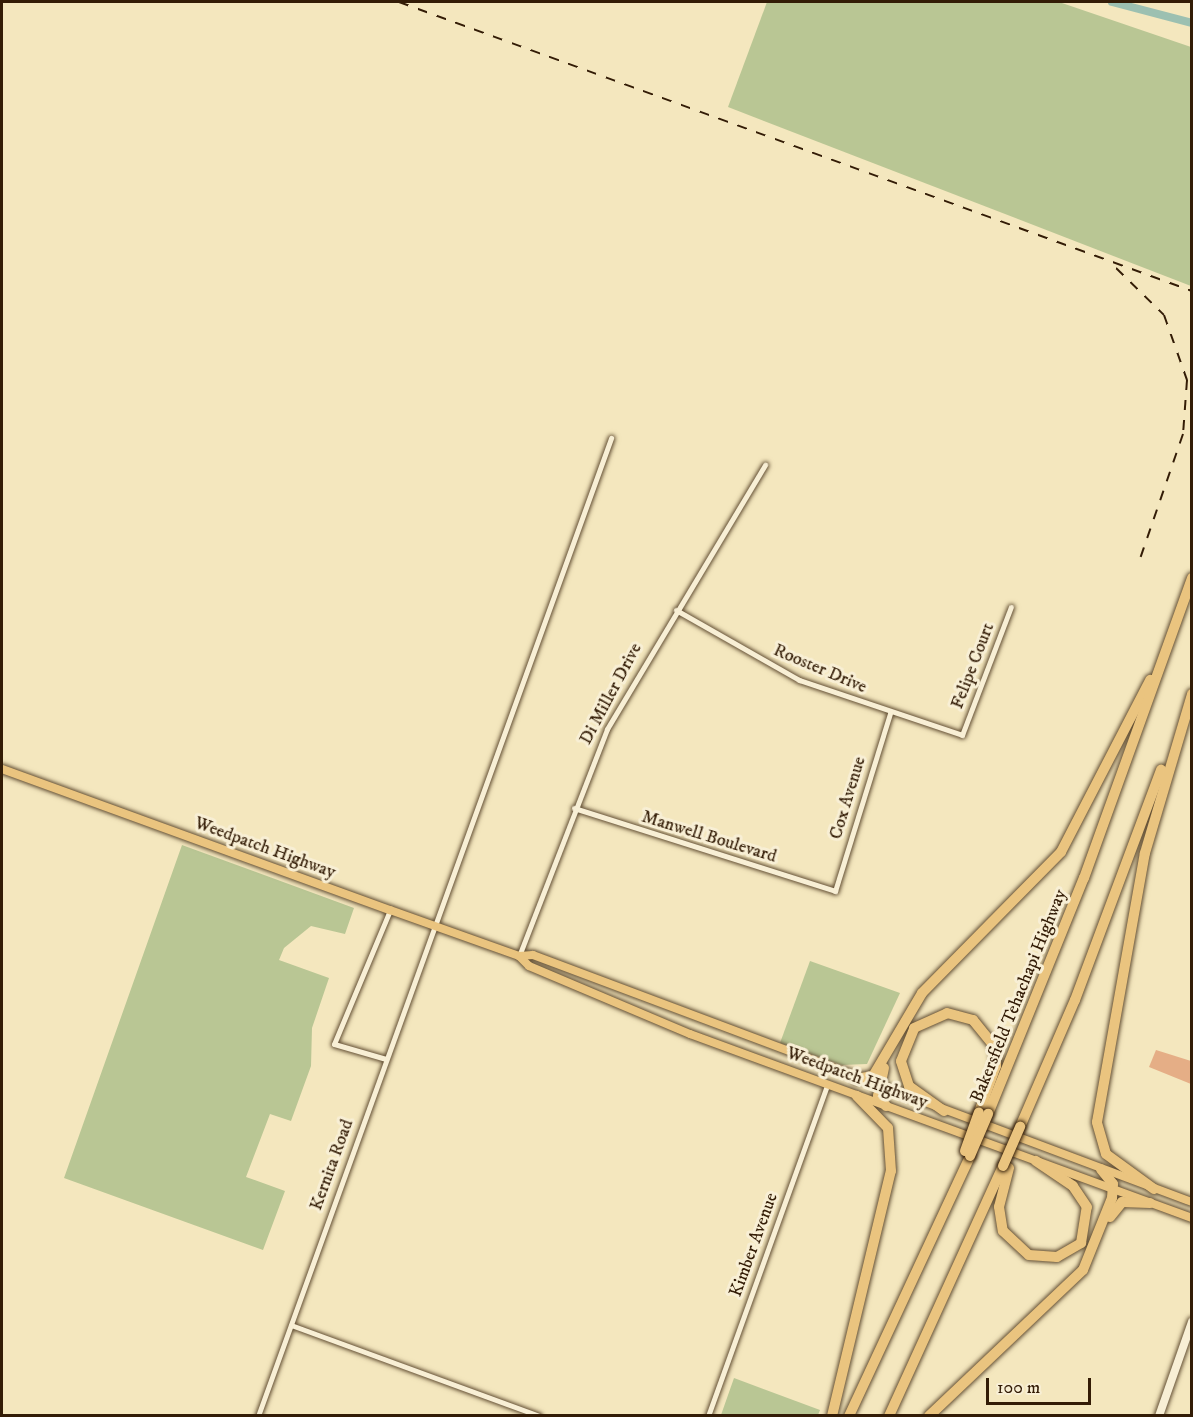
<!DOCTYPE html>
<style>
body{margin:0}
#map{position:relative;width:1193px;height:1417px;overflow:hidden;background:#f4e7be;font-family:"IM FELL DW Pica",serif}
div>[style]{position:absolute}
.green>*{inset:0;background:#b9c694}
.canal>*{height:8px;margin:-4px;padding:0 4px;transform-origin:4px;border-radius:4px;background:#9cc0b1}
.building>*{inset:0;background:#e5ae86}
.roads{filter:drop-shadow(0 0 2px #634f34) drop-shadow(0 0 2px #634f34)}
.minor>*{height:5px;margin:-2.5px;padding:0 2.5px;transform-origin:2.5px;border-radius:2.5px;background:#f8efd5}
.secondary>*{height:8px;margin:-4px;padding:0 4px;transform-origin:4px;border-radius:4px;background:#f8efd5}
.primary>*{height:8px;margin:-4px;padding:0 4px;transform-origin:4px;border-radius:4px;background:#eac47f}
.motorway>*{height:10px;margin:-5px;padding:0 5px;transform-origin:5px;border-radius:5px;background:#eac47f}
.rail>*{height:2px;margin-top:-1px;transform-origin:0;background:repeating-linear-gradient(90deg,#331c06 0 10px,transparent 0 20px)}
.bridges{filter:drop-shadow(0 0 2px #331c06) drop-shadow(0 0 2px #331c06)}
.motorway-bridge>*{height:10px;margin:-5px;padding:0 5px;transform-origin:5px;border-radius:5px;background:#eac47f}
span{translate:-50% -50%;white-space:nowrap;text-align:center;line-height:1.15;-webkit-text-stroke:6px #f8efd5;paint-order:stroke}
.street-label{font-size:18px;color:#331c06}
.frame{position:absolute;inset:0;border:3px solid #331c06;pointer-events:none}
.scale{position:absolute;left:986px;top:1378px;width:105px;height:27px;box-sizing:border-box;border:3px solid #331c06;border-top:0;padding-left:8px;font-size:18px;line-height:21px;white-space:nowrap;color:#331c06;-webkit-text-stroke:4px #f8efd5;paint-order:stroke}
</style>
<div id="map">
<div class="green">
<i style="clip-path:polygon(767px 2px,1059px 2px,1191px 47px,1191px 286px,728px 107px)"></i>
<i style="clip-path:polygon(182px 845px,354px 908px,345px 934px,311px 926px,284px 948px,279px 960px,329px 978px,312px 1028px,311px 1066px,291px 1121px,270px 1114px,246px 1177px,285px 1191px,263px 1250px,64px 1178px)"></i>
<i style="clip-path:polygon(810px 961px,900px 993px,867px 1064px,842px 1065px,780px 1043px)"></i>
<i style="clip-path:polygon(734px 1378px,820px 1410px,818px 1415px,721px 1415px)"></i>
</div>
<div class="canal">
<i style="left:1112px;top:2px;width:83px;rotate:14.7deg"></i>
</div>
<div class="building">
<i style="clip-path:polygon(1156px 1050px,1191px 1061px,1191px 1084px,1149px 1067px)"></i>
</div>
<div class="roads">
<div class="minor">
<i style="left:676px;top:610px;width:142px;rotate:29.6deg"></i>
<i style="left:799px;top:680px;width:172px;rotate:18.6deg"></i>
<i style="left:962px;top:735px;width:137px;rotate:-69.1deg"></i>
<i style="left:574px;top:808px;width:274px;rotate:17.6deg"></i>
<i style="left:835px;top:891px;width:186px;rotate:-72.8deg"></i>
<i style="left:519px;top:956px;width:243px;rotate:-68.8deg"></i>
<i style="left:607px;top:729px;width:308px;rotate:-59.1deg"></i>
<i style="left:386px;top:1059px;width:54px;rotate:-163.9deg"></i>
<i style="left:334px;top:1044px;width:145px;rotate:-67.3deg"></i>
<i style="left:291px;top:1325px;width:264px;rotate:20.1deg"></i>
<i style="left:258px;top:1416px;width:1040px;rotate:-70.15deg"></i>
<i style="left:708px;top:1416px;width:352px;rotate:-70.2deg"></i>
</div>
<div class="secondary">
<i style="left:1159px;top:1416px;width:100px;rotate:-70.7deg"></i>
</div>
<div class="primary">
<i style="left:2px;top:769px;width:413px;rotate:20deg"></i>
<i style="left:390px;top:910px;width:137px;rotate:19.6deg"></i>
<i style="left:519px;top:956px;width:14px;rotate:-4deg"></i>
<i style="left:533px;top:955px;width:704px;rotate:20.55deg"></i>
<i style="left:519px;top:956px;width:14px;rotate:45deg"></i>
<i style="left:529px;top:966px;width:175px;rotate:22.9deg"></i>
<i style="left:690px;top:1034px;width:535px;rotate:20.13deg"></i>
</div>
<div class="motorway">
<i style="left:884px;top:1068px;width:29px;rotate:102deg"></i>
<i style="left:878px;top:1096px;width:13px;rotate:51deg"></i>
<i style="left:856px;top:1079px;width:17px;rotate:-10deg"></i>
<i style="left:873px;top:1076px;width:96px;rotate:-59.4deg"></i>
<i style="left:922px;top:993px;width:198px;rotate:-45.4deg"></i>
<i style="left:1061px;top:852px;width:194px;rotate:-62.6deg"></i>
<i style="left:944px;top:1111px;width:43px;rotate:-144.5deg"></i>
<i style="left:909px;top:1086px;width:26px;rotate:-108deg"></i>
<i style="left:901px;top:1061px;width:35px;rotate:-68deg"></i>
<i style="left:914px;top:1028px;width:36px;rotate:-24deg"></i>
<i style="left:947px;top:1013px;width:27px;rotate:15deg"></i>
<i style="left:973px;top:1020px;width:35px;rotate:51deg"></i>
<i style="left:995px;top:1047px;width:19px;rotate:87deg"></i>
<i style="left:996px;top:1066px;width:49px;rotate:110.3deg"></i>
<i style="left:988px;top:1114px;width:255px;rotate:-67.9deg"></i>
<i style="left:1084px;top:878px;width:319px;rotate:-70.2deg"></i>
<i style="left:1020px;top:1127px;width:138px;rotate:-66.6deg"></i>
<i style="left:1075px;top:1000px;width:246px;rotate:-69.5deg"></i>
<i style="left:1009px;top:1168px;width:40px;rotate:104.4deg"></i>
<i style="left:999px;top:1207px;width:24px;rotate:81deg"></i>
<i style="left:1003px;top:1231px;width:35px;rotate:43deg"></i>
<i style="left:1029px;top:1255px;width:28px;rotate:4deg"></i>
<i style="left:1057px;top:1257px;width:28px;rotate:-30deg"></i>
<i style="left:1081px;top:1243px;width:36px;rotate:-81deg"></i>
<i style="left:1087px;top:1207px;width:25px;rotate:-124deg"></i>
<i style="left:1073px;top:1186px;width:45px;rotate:-146deg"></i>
<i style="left:1154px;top:1189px;width:59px;rotate:-143.9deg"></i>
<i style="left:1106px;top:1154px;width:33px;rotate:-106deg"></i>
<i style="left:1097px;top:1122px;width:273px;rotate:-79.9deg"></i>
<i style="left:1145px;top:853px;width:166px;rotate:-73.5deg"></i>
<i style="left:1110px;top:1217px;width:19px;rotate:-51deg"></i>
<i style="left:1122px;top:1202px;width:28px;rotate:2deg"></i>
<i style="left:832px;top:1416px;width:252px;rotate:-76.5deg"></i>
<i style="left:891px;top:1171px;width:43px;rotate:-94deg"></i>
<i style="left:888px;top:1128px;width:45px;rotate:-134.1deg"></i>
<i style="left:849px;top:1416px;width:287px;rotate:-65deg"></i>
<i style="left:889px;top:1416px;width:275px;rotate:-65.5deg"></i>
<i style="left:929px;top:1416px;width:212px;rotate:-43.5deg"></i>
<i style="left:1083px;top:1270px;width:78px;rotate:-68.1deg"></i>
<i style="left:1112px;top:1198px;width:14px;rotate:-86deg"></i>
<i style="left:1113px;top:1184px;width:19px;rotate:-129deg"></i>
</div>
</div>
<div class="rail">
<i style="left:399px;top:2px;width:844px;rotate:20.02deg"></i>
<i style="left:1116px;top:268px;width:67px;rotate:44.4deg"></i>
<i style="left:1164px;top:315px;width:69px;rotate:70.5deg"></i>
<i style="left:1187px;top:380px;width:54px;rotate:94.2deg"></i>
<i style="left:1183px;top:434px;width:139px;rotate:109deg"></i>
</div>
<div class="bridges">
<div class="motorway-bridge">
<i style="left:965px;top:1151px;width:41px;rotate:-70.3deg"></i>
<i style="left:970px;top:1156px;width:46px;rotate:-66.8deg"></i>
<i style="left:1003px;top:1166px;width:43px;rotate:-66.4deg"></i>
</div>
</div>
<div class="street-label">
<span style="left:973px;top:666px;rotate:-69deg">Felipe Court</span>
<span style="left:820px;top:669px;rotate:23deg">Rooster Drive</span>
<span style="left:611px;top:694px;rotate:-62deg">Di Miller Drive</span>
<span style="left:848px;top:798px;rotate:-73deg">Cox Avenue</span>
<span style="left:709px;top:837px;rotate:17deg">Manwell Boulevard</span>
<span style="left:265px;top:848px;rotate:20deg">Weedpatch Highway</span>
<span style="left:1019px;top:996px;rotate:-68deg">Bakersfield Tehachapi Highway</span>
<span style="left:857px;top:1078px;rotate:20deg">Weedpatch Highway</span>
<span style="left:332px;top:1165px;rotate:-70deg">Kernita Road</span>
<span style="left:754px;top:1245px;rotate:-70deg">Kimber Avenue</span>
</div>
<div class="frame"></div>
<div class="scale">100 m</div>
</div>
